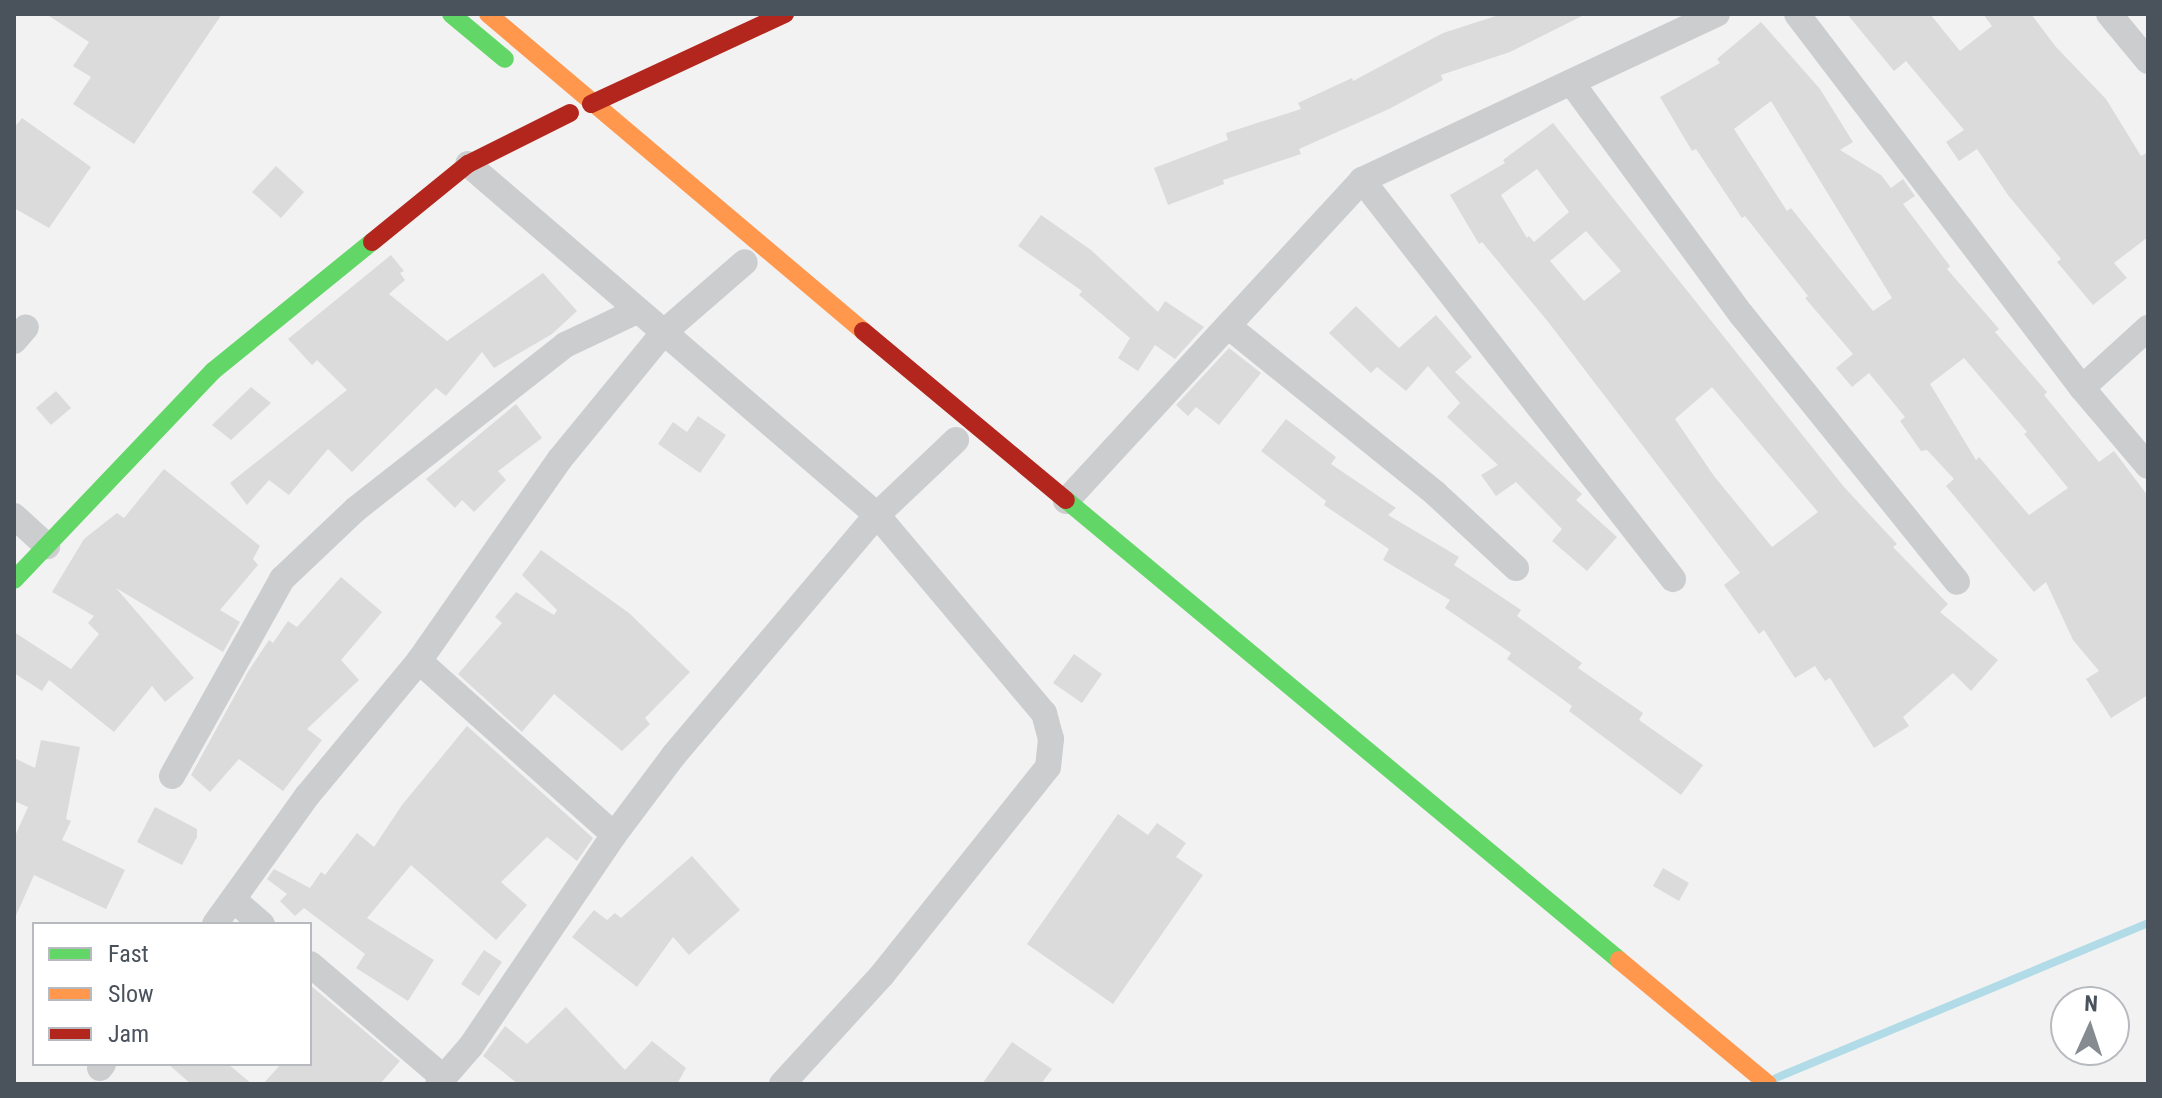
<!DOCTYPE html>
<style>
body{margin:0}
#map{position:relative;width:2162px;height:1098px;overflow:hidden;background:#f2f2f2;font-family:"Roboto Condensed",sans-serif}
div>[style]{position:absolute}
.stream>*{height:8px;margin:-4px;padding:0 4px;transform-origin:4px;border-radius:4px;background:#b2dbe8}
.building>*{inset:0;background:#dbdbdc}
.street>*{height:26px;margin:-13px;padding:0 13px;transform-origin:13px;border-radius:13px;background:#cccdcf}
.fast>*{height:18px;margin:-9px;padding:0 9px;transform-origin:9px;border-radius:9px;background:#63d668}
.slow>*{height:18px;margin:-9px;padding:0 9px;transform-origin:9px;border-radius:9px;background:#ff974d}
.jam>*{height:18px;margin:-9px;padding:0 9px;transform-origin:9px;border-radius:9px;background:#b3261e}
span{translate:-50% -50%;white-space:nowrap;text-align:center;line-height:1.15;-webkit-text-stroke:6px #fff;paint-order:stroke}
.frame{position:absolute;inset:0;border:16px solid #4a535c;pointer-events:none}
.legend{position:absolute;left:32px;top:922px;width:280px;height:144px;box-sizing:border-box;background:#fff;border:2px solid #b7babe;margin:0;padding:10px 14px;list-style:none;font-size:24px;color:#4a535c}
.legend li{display:flex;align-items:center;gap:16px;height:40px}
.legend b{width:40px;border:2px solid #b7babe}
.north{position:absolute;left:2050px;top:986px;width:80px;height:80px;box-sizing:border-box;background:#fff;border:2px solid #b7babe;border-radius:50%;rotate:3deg;font-size:22px;font-weight:700;line-height:32px;text-align:center;color:#4a535c}
.north::after{content:'';display:block;margin:auto;width:28px;height:36px;background:#858b90;clip-path:polygon(50% 0,100% 100%,50% 72%,0 100%)}
</style>
<div id="map">
<div class="stream">
<i style="left:1776px;top:1078px;width:403px;rotate:-22.6deg"></i>
</div>
<div class="building">
<i style="clip-path:polygon(46px 14px,222px 14px,134px 144px,73px 104px,91px 77px,73px 66px,89px 42px)"></i>
<i style="clip-path:polygon(1502px 14px,1586px 14px,1510px 52px,1441px 75px,1443px 80px,1389px 109px,1299px 149px,1301px 154px,1223px 180px,1224px 184px,1168px 205px,1154px 168px,1228px 140px,1226px 133px,1301px 109px,1298px 103px,1352px 78px,1353px 81px,1443px 33px)"></i>
<i style="clip-path:polygon(1847px 14px,1930px 14px,1960px 51px,1992px 26px,1983px 14px,2031px 14px,2056px 47px,2106px 99px,2141px 156px,2148px 152px,2148px 237px,2114px 263px,2127px 278px,2093px 305px,2057px 262px,2061px 259px,2008px 195px,1977px 149px,1959px 161px,1946px 142px,1964px 130px,1906px 61px,1894px 71px)"></i>
<i style="clip-path:polygon(evenodd,1761px 22px,1820px 89px,1853px 142px,1840px 150px,1881px 175px,1891px 188px,1903px 179px,1915px 196px,1903px 204px,1950px 266px,1947px 269px,1999px 329px,1995px 332px,2047px 392px,2044px 395px,2099px 462px,2114px 451px,2148px 496px,2148px 695px,2111px 718px,2086px 679px,2099px 671px,2073px 640px,2046px 582px,2034px 592px,1946px 486px,1954px 479px,1927px 450px,1921px 451px,1900px 421px,1905px 417px,1869px 373px,1852px 387px,1836px 368px,1853px 354px,1805px 298px,1808px 296px,1745px 216px,1742px 218px,1696px 149px,1692px 151px,1660px 97px,1720px 63px,1717px 59px,1761px 22px,1771px 101px,1892px 298px,1873px 311px,1791px 208px,1787px 211px,1734px 129px,1771px 101px,1761px 22px,1964px 358px,2027px 432px,2024px 434px,2068px 488px,2029px 515px,1979px 457px,1976px 460px,1930px 384px,1964px 358px)"></i>
<i style="clip-path:polygon(22px 118px,91px 167px,49px 228px,14px 208px,14px 128px)"></i>
<i style="clip-path:polygon(evenodd,1553px 123px,1844px 487px,1897px 544px,1893px 547px,1948px 604px,1940px 612px,1998px 660px,1971px 691px,1953px 673px,1903px 717px,1909px 726px,1874px 748px,1830px 678px,1825px 681px,1815px 666px,1795px 678px,1764px 630px,1759px 634px,1724px 585px,1740px 573px,1549px 323px,1482px 242px,1479px 244px,1450px 195px,1505px 163px,1503px 160px,1553px 123px,1537px 169px,1569px 212px,1534px 242px,1529px 236px,1527px 238px,1501px 195px,1537px 169px,1553px 123px,1586px 231px,1621px 271px,1584px 301px,1550px 261px,1586px 231px,1553px 123px,1712px 387px,1818px 512px,1772px 547px,1714px 476px,1675px 419px,1712px 387px)"></i>
<i style="clip-path:polygon(276px 166px,304px 192px,281px 218px,252px 192px)"></i>
<i style="clip-path:polygon(1041px 215px,1091px 250px,1158px 312px,1165px 301px,1204px 327px,1175px 359px,1155px 345px,1138px 371px,1118px 358px,1130px 338px,1079px 295px,1082px 291px,1018px 246px)"></i>
<i style="clip-path:polygon(391px 255px,404px 271px,400px 273px,405px 280px,389px 294px,447px 341px,543px 273px,577px 311px,552px 334px,494px 368px,482px 352px,446px 396px,436px 388px,352px 472px,328px 449px,289px 495px,269px 480px,247px 505px,230px 483px,347px 390px,317px 360px,312px 365px,288px 339px)"></i>
<i style="clip-path:polygon(1356px 306px,1399px 348px,1436px 315px,1472px 357px,1455px 372px,1582px 494px,1576px 500px,1617px 537px,1587px 571px,1552px 541px,1562px 529px,1516px 482px,1496px 496px,1481px 475px,1498px 465px,1447px 417px,1460px 403px,1428px 366px,1406px 391px,1377px 367px,1371px 373px,1329px 333px)"></i>
<i style="clip-path:polygon(1229px 348px,1261px 373px,1219px 425px,1196px 407px,1188px 416px,1176px 405px)"></i>
<i style="clip-path:polygon(251px 387px,271px 403px,231px 440px,212px 425px)"></i>
<i style="clip-path:polygon(56px 391px,71px 408px,51px 425px,36px 408px)"></i>
<i style="clip-path:polygon(516px 404px,542px 438px,498px 471px,506px 480px,474px 512px,462px 500px,455px 508px,426px 479px)"></i>
<i style="clip-path:polygon(698px 416px,726px 435px,700px 473px,658px 444px,673px 422px,687px 432px)"></i>
<i style="clip-path:polygon(1286px 419px,1336px 457px,1331px 464px,1396px 508px,1388px 515px,1459px 557px,1454px 565px,1521px 610px,1517px 616px,1582px 663px,1578px 668px,1643px 713px,1639px 720px,1703px 765px,1681px 795px,1569px 711px,1572px 706px,1507px 659px,1511px 653px,1445px 608px,1450px 600px,1383px 560px,1389px 549px,1324px 505px,1326px 501px,1261px 451px)"></i>
<i style="clip-path:polygon(164px 469px,260px 546px,253px 559px,258px 565px,220px 610px,240px 622px,223px 652px,116px 588px,194px 678px,165px 702px,152px 686px,114px 732px,49px 680px,42px 691px,14px 673px,14px 632px,71px 669px,99px 634px,88px 623px,94px 616px,52px 592px,84px 539px,117px 513px,124px 518px)"></i>
<i style="clip-path:polygon(541px 550px,629px 613px,690px 672px,645px 718px,650px 724px,622px 751px,554px 694px,522px 732px,458px 674px,502px 623px,495px 617px,516px 592px,554px 615px,557px 610px,522px 575px)"></i>
<i style="clip-path:polygon(341px 577px,382px 612px,341px 660px,359px 680px,307px 729px,322px 740px,283px 791px,239px 759px,210px 792px,191px 775px,249px 670px,269px 640px,273px 643px,288px 621px,297px 627px)"></i>
<i style="clip-path:polygon(1074px 654px,1102px 674px,1082px 703px,1053px 683px)"></i>
<i style="clip-path:polygon(467px 726px,593px 838px,577px 861px,547px 837px,501px 882px,527px 905px,496px 940px,411px 865px,367px 918px,434px 960px,408px 1001px,356px 968px,365px 954px,304px 908px,295px 916px,280px 901px,287px 894px,267px 879px,274px 869px,310px 888px,321px 872px,325px 875px,357px 833px,374px 847px,402px 805px)"></i>
<i style="clip-path:polygon(41px 740px,80px 747px,66px 819px,71px 821px,62px 840px,125px 870px,106px 909px,34px 875px,14px 920px,14px 838px,28px 807px,14px 801px,14px 758px,35px 768px)"></i>
<i style="clip-path:polygon(155px 807px,197px 829px,197px 837px,182px 865px,137px 842px)"></i>
<i style="clip-path:polygon(1118px 814px,1148px 835px,1157px 823px,1186px 843px,1176px 857px,1203px 875px,1113px 1004px,1027px 944px)"></i>
<i style="clip-path:polygon(692px 856px,740px 910px,689px 955px,673px 937px,637px 987px,572px 937px,594px 910px,607px 920px,615px 913px,621px 918px)"></i>
<i style="clip-path:polygon(1663px 868px,1689px 883px,1679px 901px,1653px 886px)"></i>
<i style="clip-path:polygon(484px 950px,502px 962px,479px 996px,461px 984px)"></i>
<i style="clip-path:polygon(310px 985px,400px 1061px,380px 1084px,263px 1084px,281px 1064px,310px 1064px)"></i>
<i style="clip-path:polygon(566px 1007px,625px 1070px,652px 1041px,686px 1068px,677px 1084px,518px 1084px,483px 1056px,505px 1026px,527px 1044px)"></i>
<i style="clip-path:polygon(1012px 1042px,1052px 1069px,1041px 1084px,982px 1084px)"></i>
<i style="clip-path:polygon(168px 1064px,228px 1064px,252px 1084px,191px 1084px)"></i>
</div>
<div class="street">
<i style="left:1797px;top:14px;width:470px;rotate:52.7deg"></i>
<i style="left:2082px;top:388px;width:102px;rotate:49.8deg"></i>
<i style="left:2109px;top:14px;width:61px;rotate:50.3deg"></i>
<i style="left:1571px;top:82px;width:288px;rotate:53.8deg"></i>
<i style="left:1741px;top:314px;width:344px;rotate:51.1deg"></i>
<i style="left:468px;top:164px;width:539px;rotate:40.64deg"></i>
<i style="left:877px;top:515px;width:259px;rotate:49.9deg"></i>
<i style="left:1044px;top:713px;width:27px;rotate:75deg"></i>
<i style="left:1051px;top:739px;width:28px;rotate:96deg"></i>
<i style="left:1048px;top:767px;width:266px;rotate:128.6deg"></i>
<i style="left:882px;top:975px;width:148px;rotate:132.5deg"></i>
<i style="left:1362px;top:180px;width:506px;rotate:52.07deg"></i>
<i style="left:1228px;top:326px;width:267px;rotate:38.9deg"></i>
<i style="left:1436px;top:494px;width:109px;rotate:42.8deg"></i>
<i style="left:14px;top:341px;width:18px;rotate:-49deg"></i>
<i style="left:2082px;top:388px;width:89px;rotate:-42.3deg"></i>
<i style="left:1066px;top:501px;width:437px;rotate:-47.3deg"></i>
<i style="left:1362px;top:180px;width:392px;rotate:-25.1deg"></i>
<i style="left:14px;top:516px;width:45px;rotate:42.3deg"></i>
<i style="left:419px;top:661px;width:261px;rotate:41.7deg"></i>
<i style="left:172px;top:776px;width:226px;rotate:-60.8deg"></i>
<i style="left:282px;top:579px;width:102px;rotate:-43.4deg"></i>
<i style="left:356px;top:509px;width:266px;rotate:-38.1deg"></i>
<i style="left:565px;top:345px;width:80px;rotate:-25.3deg"></i>
<i style="left:234px;top:900px;width:37px;rotate:41deg"></i>
<i style="left:215px;top:924px;width:158px;rotate:-54.3deg"></i>
<i style="left:307px;top:796px;width:175px;rotate:-50.3deg"></i>
<i style="left:419px;top:661px;width:246px;rotate:-55.1deg"></i>
<i style="left:560px;top:459px;width:163px;rotate:-50.7deg"></i>
<i style="left:663px;top:333px;width:108px;rotate:-40.9deg"></i>
<i style="left:310px;top:964px;width:176px;rotate:40.4deg"></i>
<i style="left:100px;top:1068px;width:5px;rotate:-53deg"></i>
<i style="left:438px;top:1084px;width:50px;rotate:-49deg"></i>
<i style="left:471px;top:1046px;width:255px;rotate:-55.9deg"></i>
<i style="left:614px;top:835px;width:100px;rotate:-53.1deg"></i>
<i style="left:674px;top:755px;width:314px;rotate:-49.8deg"></i>
<i style="left:877px;top:515px;width:109px;rotate:-43.5deg"></i>
</div>
<div class="fast">
<i style="left:451px;top:14px;width:70px;rotate:39.8deg"></i>
<i style="left:1066px;top:500px;width:719px;rotate:39.75deg"></i>
<i style="left:14px;top:580px;width:289px;rotate:-46.4deg"></i>
<i style="left:213px;top:371px;width:205px;rotate:-39.1deg"></i>
</div>
<div class="slow">
<i style="left:488px;top:14px;width:491px;rotate:40.2deg"></i>
<i style="left:1619px;top:960px;width:194px;rotate:39.8deg"></i>
</div>
<div class="jam">
<i style="left:591px;top:104px;width:214px;rotate:-24.9deg"></i>
<i style="left:372px;top:242px;width:124px;rotate:-39.1deg"></i>
<i style="left:468px;top:164px;width:114px;rotate:-26.6deg"></i>
<i style="left:863px;top:331px;width:264px;rotate:39.8deg"></i>
</div>
<div class="frame"></div>
<ul class="legend">
<li><b style="height:10px;background:#63d668"></b>Fast</li>
<li><b style="height:10px;background:#ff974d"></b>Slow</li>
<li><b style="height:10px;background:#b3261e"></b>Jam</li>
</ul>
<div class="north">N</div>
</div>
